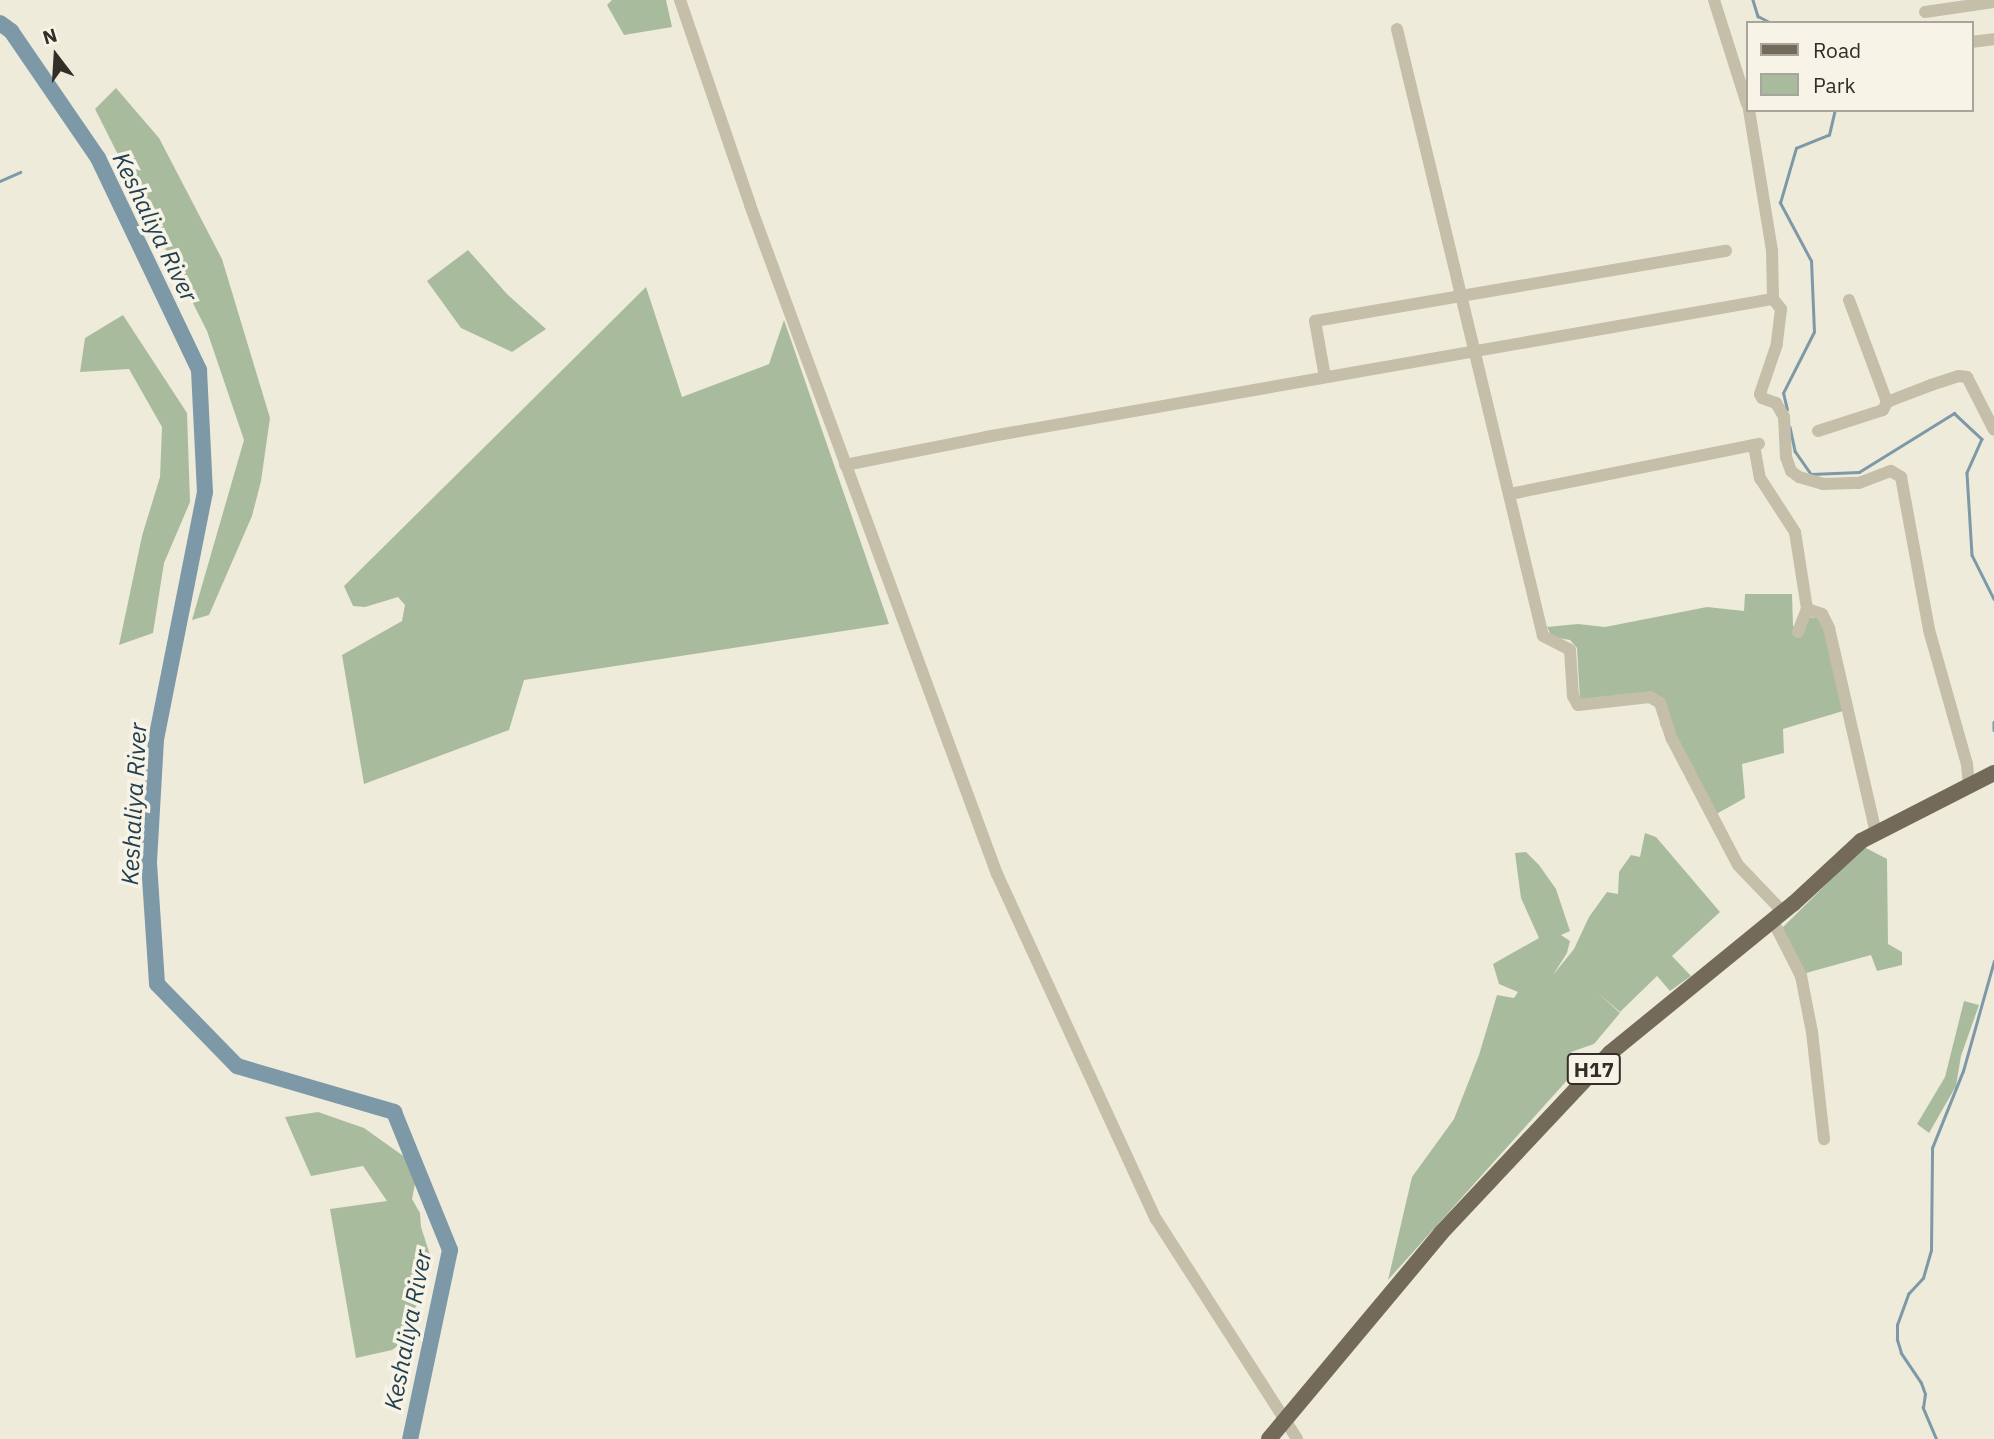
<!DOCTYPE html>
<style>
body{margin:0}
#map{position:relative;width:1994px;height:1439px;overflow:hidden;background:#eeebdb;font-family:"IBM Plex Sans",sans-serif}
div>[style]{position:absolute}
.green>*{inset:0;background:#a8bc9d}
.stream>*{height:2.5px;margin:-1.25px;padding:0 1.25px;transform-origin:1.25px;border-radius:1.25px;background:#7d99a8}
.river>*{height:16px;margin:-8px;padding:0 8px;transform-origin:8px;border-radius:8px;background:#7d99a8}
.minor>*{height:12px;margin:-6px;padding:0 6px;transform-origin:6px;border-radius:6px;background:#c5bea8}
.major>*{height:16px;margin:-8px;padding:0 8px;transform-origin:8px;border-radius:8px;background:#736a5a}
span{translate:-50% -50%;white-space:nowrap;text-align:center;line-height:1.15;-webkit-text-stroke:7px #f7f4e7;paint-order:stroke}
.shield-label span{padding:2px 5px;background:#f7f4e7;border:2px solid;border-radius:5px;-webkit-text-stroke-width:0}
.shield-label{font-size:21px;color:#332e28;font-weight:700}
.water-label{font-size:24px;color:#223f50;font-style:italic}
.legend{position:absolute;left:1746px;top:21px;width:228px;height:91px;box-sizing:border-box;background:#f7f4e7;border:2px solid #a9a59b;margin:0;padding:9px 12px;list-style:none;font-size:21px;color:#332e28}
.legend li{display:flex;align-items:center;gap:14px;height:35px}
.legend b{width:35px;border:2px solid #a9a59b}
.north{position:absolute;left:21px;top:21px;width:70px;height:70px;-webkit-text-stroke:5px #f7f4e7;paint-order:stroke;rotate:343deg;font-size:19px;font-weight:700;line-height:28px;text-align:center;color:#332e28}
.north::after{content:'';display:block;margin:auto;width:24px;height:32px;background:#332e28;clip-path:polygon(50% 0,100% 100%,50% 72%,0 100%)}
</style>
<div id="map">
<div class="green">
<i style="clip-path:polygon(612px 0,666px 0,672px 27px,624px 35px,607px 5px)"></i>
<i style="clip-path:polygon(116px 88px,159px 138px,222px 259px,270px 418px,261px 481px,252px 516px,209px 615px,192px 620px,244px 440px,207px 331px,95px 109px)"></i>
<i style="clip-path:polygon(468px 250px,507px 294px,546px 329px,512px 352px,461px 328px,427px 281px)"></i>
<i style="clip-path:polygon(646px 287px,682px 397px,769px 364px,784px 320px,889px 624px,524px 680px,509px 730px,364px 784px,342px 655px,402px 621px,405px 605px,398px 597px,365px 607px,353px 606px,344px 586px)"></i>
<i style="clip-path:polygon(123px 315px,187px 413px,190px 502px,164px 563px,153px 633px,119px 645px,142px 536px,160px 477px,162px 427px,129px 369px,80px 372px,85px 338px)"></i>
<i style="clip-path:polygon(1745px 594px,1792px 594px,1793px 626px,1803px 629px,1809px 617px,1817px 618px,1824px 626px,1843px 711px,1783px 729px,1784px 753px,1742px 764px,1745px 798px,1709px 818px,1660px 724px,1665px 699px,1650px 693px,1580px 700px,1577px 648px,1570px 640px,1552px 637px,1547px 627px,1578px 624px,1605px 627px,1707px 607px,1744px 611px)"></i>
<i style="clip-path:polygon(1645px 833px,1656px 837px,1720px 912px,1672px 956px,1691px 976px,1670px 991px,1657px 976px,1620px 1012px,1597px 992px,1620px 1013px,1594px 1044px,1571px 1052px,1579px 1067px,1388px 1280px,1412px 1177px,1454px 1119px,1479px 1055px,1497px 995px,1514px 998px,1518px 992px,1499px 984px,1493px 964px,1539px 938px,1521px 898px,1515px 853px,1526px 852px,1539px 865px,1556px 889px,1570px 931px,1561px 935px,1570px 941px,1567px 953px,1553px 975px,1574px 949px,1589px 917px,1607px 892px,1618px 894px,1619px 872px,1631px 855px,1640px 857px)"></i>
<i style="clip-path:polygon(1864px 847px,1887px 859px,1888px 944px,1902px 952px,1902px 965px,1877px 971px,1871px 955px,1806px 973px,1781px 929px)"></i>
<i style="clip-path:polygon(1964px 1001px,1979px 1005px,1961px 1056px,1956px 1086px,1929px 1133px,1917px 1124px,1945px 1077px)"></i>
<i style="clip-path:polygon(318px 1112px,364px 1128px,409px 1160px,416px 1179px,412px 1199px,420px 1213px,421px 1227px,431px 1258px,406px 1340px,392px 1350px,356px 1358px,330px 1209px,387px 1201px,363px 1166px,311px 1176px,285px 1117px)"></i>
</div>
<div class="stream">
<i style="left:1753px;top:0;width:17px;rotate:73deg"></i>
<i style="left:1758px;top:16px;width:15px;rotate:28deg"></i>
<i style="left:0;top:181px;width:22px;rotate:-24deg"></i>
<i style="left:1787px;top:410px;width:17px;rotate:-103deg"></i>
<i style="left:1783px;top:393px;width:68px;rotate:-63.1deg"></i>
<i style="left:1814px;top:332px;width:71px;rotate:-92.4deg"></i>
<i style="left:1811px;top:261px;width:66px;rotate:-118.1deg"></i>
<i style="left:1780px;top:203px;width:57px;rotate:-73.8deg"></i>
<i style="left:1796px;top:148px;width:35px;rotate:-22deg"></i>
<i style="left:1829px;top:135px;width:26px;rotate:-77deg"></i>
<i style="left:1790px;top:427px;width:25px;rotate:78deg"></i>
<i style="left:1795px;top:451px;width:28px;rotate:55deg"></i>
<i style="left:1811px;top:474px;width:48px;rotate:-2.4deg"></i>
<i style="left:1859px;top:472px;width:112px;rotate:-31.8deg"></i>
<i style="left:1954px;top:413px;width:38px;rotate:43deg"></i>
<i style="left:1982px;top:439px;width:37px;rotate:114deg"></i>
<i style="left:1967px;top:473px;width:82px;rotate:86.5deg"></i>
<i style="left:1972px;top:555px;width:49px;rotate:63.4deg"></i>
<i style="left:1994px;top:722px;width:8px;rotate:90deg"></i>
<i style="left:1936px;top:1439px;width:34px;rotate:-113deg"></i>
<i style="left:1923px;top:1408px;width:14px;rotate:-82deg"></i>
<i style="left:1925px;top:1394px;width:12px;rotate:-110deg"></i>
<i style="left:1921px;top:1383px;width:36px;rotate:-124deg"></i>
<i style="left:1901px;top:1353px;width:14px;rotate:-107deg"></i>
<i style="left:1897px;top:1340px;width:15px;rotate:-90deg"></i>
<i style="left:1897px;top:1325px;width:33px;rotate:-70deg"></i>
<i style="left:1908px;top:1294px;width:22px;rotate:-47deg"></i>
<i style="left:1923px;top:1278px;width:29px;rotate:-74deg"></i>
<i style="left:1931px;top:1250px;width:102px;rotate:-89.4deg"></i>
<i style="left:1932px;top:1148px;width:83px;rotate:-68.1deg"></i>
<i style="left:1963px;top:1071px;width:114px;rotate:-74.3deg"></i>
</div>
<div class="river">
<i style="left:0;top:23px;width:14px;rotate:36deg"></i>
<i style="left:11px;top:31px;width:154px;rotate:55.6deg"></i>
<i style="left:98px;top:158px;width:235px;rotate:64.5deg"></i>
<i style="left:199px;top:370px;width:122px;rotate:87.2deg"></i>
<i style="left:205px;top:492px;width:253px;rotate:101.2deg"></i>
<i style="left:156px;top:740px;width:123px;rotate:93.3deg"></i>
<i style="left:149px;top:863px;width:121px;rotate:86.2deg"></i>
<i style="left:157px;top:984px;width:115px;rotate:45.7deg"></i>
<i style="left:237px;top:1066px;width:164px;rotate:16.3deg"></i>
<i style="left:394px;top:1112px;width:149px;rotate:67.9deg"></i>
<i style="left:450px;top:1250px;width:193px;rotate:101.9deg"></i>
</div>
<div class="minor">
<i style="left:680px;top:0;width:217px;rotate:71.1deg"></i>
<i style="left:750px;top:205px;width:713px;rotate:69.74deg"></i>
<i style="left:997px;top:874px;width:380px;rotate:65.3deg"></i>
<i style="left:1156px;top:1219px;width:261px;rotate:57.3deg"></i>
<i style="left:1714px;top:0;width:109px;rotate:72.4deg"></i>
<i style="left:1925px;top:12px;width:70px;rotate:-8.2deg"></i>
<i style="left:1397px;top:29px;width:624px;rotate:76.48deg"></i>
<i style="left:1543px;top:636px;width:30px;rotate:27deg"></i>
<i style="left:1570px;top:650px;width:46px;rotate:86.3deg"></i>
<i style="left:1573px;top:696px;width:10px;rotate:61deg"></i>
<i style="left:1578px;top:705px;width:72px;rotate:-6.3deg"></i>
<i style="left:1650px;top:697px;width:12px;rotate:31deg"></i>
<i style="left:1660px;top:703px;width:38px;rotate:72deg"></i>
<i style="left:1672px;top:739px;width:142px;rotate:62.4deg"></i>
<i style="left:1738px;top:865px;width:65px;rotate:46.2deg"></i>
<i style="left:1971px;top:42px;width:23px;rotate:-7deg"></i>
<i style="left:1749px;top:110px;width:142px;rotate:80.7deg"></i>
<i style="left:1772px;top:250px;width:49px;rotate:88.8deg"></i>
<i style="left:1773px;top:299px;width:13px;rotate:51deg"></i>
<i style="left:1781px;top:309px;width:35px;rotate:97deg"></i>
<i style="left:1777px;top:344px;width:53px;rotate:108.8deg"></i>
<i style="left:1760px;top:394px;width:4px;rotate:63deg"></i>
<i style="left:1762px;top:398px;width:15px;rotate:20deg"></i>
<i style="left:1776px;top:403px;width:16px;rotate:60deg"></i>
<i style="left:1784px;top:417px;width:40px;rotate:87.1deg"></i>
<i style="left:1786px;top:457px;width:15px;rotate:70deg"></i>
<i style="left:1791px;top:471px;width:10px;rotate:37deg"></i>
<i style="left:1799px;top:477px;width:25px;rotate:16deg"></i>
<i style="left:1823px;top:484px;width:36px;rotate:-2deg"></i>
<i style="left:1859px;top:483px;width:34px;rotate:-21deg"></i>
<i style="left:1891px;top:471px;width:12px;rotate:31deg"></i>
<i style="left:1901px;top:477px;width:156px;rotate:79.6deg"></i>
<i style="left:1929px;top:630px;width:139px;rotate:74.2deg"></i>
<i style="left:1967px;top:764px;width:23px;rotate:85deg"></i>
<i style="left:1849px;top:300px;width:109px;rotate:69.6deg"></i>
<i style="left:1887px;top:402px;width:47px;rotate:-21.1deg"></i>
<i style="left:1931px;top:385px;width:29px;rotate:-18deg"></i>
<i style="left:1959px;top:376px;width:8px;rotate:7deg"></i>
<i style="left:1967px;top:377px;width:59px;rotate:63deg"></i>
<i style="left:1325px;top:377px;width:57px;rotate:-100.1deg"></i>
<i style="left:1315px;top:321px;width:417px;rotate:-9.7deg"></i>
<i style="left:1818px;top:431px;width:68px;rotate:-17.9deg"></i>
<i style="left:1883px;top:410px;width:9px;rotate:-63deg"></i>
<i style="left:1754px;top:445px;width:34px;rotate:80deg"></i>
<i style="left:1760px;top:478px;width:64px;rotate:57.1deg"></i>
<i style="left:1795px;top:532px;width:78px;rotate:81.1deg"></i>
<i style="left:845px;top:465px;width:144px;rotate:-11.2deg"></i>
<i style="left:986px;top:437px;width:799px;rotate:-9.95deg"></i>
<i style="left:1510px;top:494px;width:254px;rotate:-11.4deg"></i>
<i style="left:1798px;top:632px;width:25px;rotate:-69deg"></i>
<i style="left:1807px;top:609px;width:16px;rotate:18deg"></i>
<i style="left:1822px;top:614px;width:16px;rotate:63deg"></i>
<i style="left:1829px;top:628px;width:210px;rotate:77.1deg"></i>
<i style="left:1773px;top:921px;width:62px;rotate:63deg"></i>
<i style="left:1801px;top:976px;width:57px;rotate:78.9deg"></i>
<i style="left:1812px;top:1032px;width:108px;rotate:83.6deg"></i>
</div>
<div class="major">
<i style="left:1269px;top:1439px;width:268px;rotate:-50.1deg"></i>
<i style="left:1441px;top:1233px;width:247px;rotate:-46.8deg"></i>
<i style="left:1610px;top:1053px;width:236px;rotate:-39.2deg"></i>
<i style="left:1793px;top:904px;width:93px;rotate:-42.8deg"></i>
<i style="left:1861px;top:841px;width:149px;rotate:-27.1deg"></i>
</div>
<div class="shield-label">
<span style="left:1594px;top:1069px">H17</span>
</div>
<div class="water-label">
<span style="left:155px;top:227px;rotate:64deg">Keshaliya River</span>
<span style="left:134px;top:804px;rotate:-87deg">Keshaliya River</span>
<span style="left:408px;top:1330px;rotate:-79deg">Keshaliya River</span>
</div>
<ul class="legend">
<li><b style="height:9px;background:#736a5a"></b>Road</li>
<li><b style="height:19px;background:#a8bc9d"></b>Park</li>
</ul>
<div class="north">N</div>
</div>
